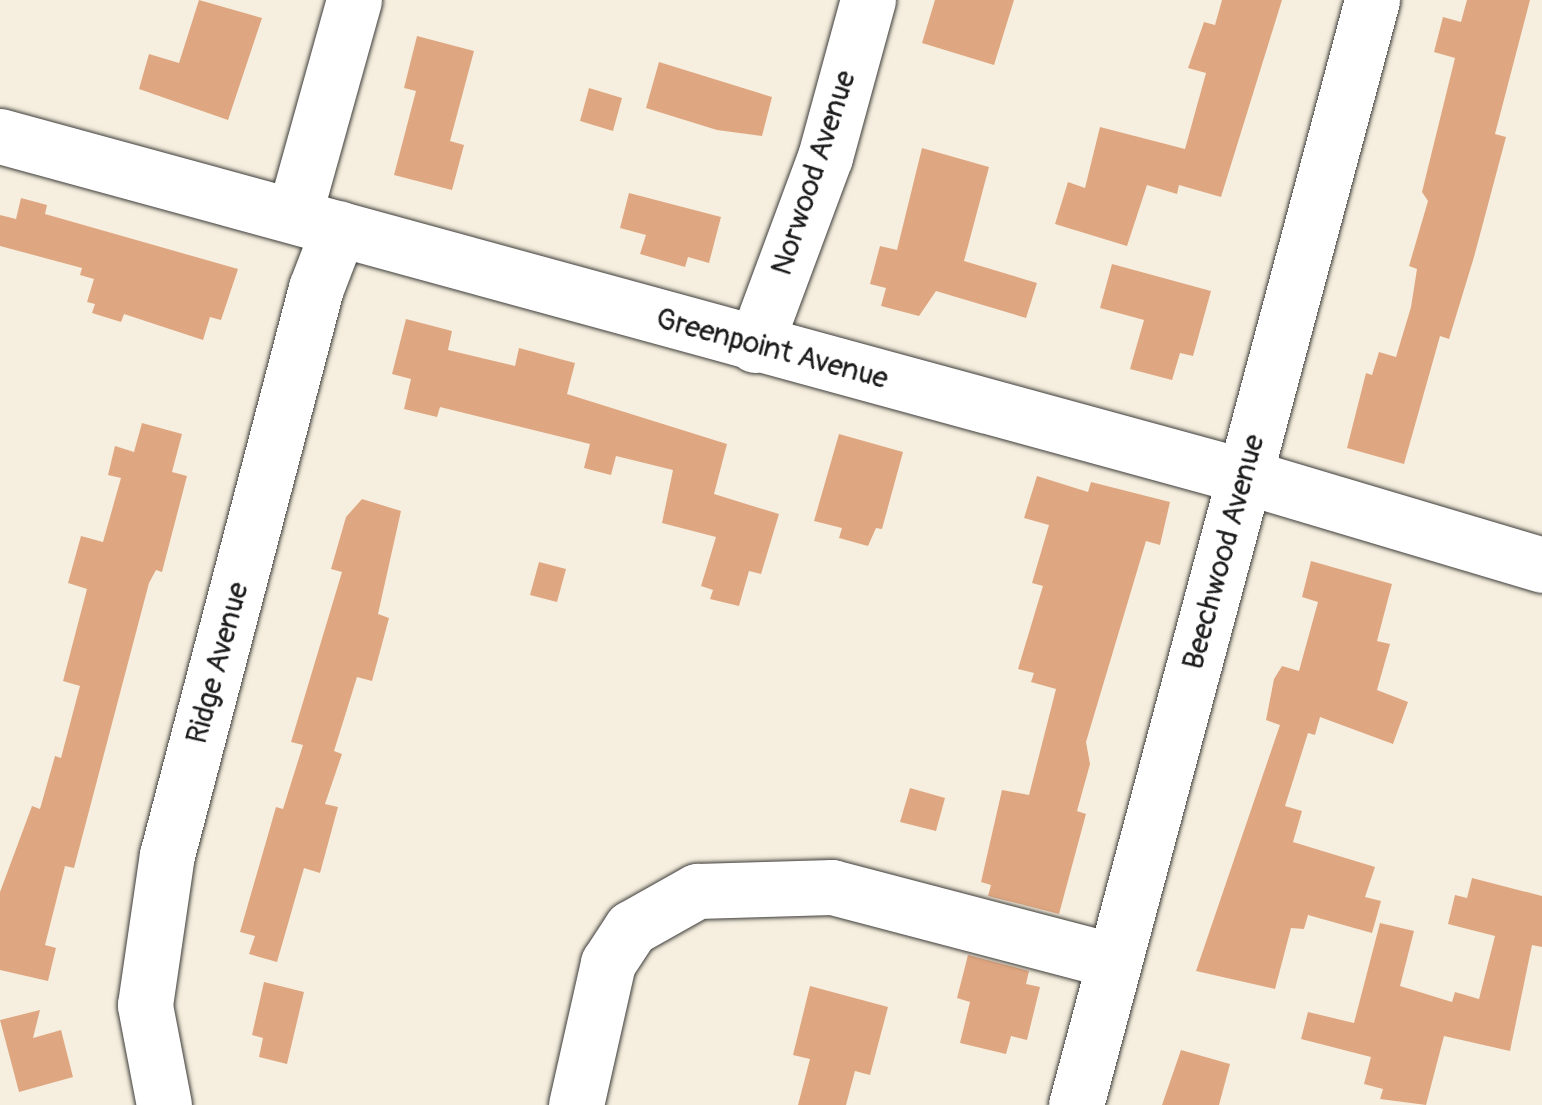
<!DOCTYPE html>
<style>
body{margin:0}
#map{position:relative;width:1542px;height:1105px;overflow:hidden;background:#f6efdf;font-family:Pangolin,sans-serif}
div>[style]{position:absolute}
.building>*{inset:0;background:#dfa781}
.roads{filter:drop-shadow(0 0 2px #3d3c39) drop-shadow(0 0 2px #3d3c39)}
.minor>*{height:55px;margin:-27.5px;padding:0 27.5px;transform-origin:27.5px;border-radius:27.5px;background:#fff}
span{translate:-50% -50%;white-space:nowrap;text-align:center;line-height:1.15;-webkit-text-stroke:10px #fff;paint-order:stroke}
.street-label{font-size:30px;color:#1c1c1c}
</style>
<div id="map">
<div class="building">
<i style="clip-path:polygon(199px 0,262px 18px,228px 120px,139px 89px,149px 54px,179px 63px)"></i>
<i style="clip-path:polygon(935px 0,1014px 0,994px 65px,922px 43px)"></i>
<i style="clip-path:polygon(1222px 0,1282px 0,1221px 197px,1179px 185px,1177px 194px,1147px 185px,1127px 246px,1055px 224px,1068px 182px,1085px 188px,1100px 127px,1185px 149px,1206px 73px,1188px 68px,1204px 22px,1215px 25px)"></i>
<i style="clip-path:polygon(1467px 0,1530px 0,1495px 134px,1506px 137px,1474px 257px,1449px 339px,1440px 336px,1404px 464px,1347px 448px,1366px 373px,1372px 375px,1379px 352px,1396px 357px,1411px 307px,1417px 269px,1409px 266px,1428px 201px,1422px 192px,1455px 58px,1434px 52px,1443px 17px,1461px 22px)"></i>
<i style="clip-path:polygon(417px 36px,474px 51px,450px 141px,464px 145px,452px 190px,394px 175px,416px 91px,404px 88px)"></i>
<i style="clip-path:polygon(659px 62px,772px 97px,762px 136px,717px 130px,646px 108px)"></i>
<i style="clip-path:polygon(589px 88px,622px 98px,613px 131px,580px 121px)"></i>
<i style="clip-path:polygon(922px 148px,989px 167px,964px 261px,1037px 283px,1026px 318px,936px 291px,919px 316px,881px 306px,886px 288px,870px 284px,880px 246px,897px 250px)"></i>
<i style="clip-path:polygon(629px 193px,721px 217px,709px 263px,688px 257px,685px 267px,640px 254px,646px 235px,620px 228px)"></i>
<i style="clip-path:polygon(21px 198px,47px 205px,45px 214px,238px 269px,221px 320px,210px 317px,203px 340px,124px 314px,121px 322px,92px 313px,95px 304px,87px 302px,94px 279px,80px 275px,82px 268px,0 246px,0 215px,16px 219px)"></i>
<i style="clip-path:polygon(1112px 264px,1211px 291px,1193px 356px,1180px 353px,1172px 380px,1130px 369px,1144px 320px,1100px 308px)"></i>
<i style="clip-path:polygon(406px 319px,452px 331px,448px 350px,515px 366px,519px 348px,575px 363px,567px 394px,727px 444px,714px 494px,779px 514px,761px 574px,749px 571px,739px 606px,710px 599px,713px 590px,701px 586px,716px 537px,662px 523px,673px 470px,616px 456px,611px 475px,584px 468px,590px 444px,440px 407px,437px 417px,404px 409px,411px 379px,392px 374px)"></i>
<i style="clip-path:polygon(142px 423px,182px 434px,172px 472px,187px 476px,162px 572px,156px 570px,149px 583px,74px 868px,65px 866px,45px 945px,56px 948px,48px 981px,0 970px,0 892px,32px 806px,40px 809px,55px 756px,61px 758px,80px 686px,63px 681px,87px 589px,68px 583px,81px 536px,103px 542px,121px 478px,108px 475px,115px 446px,134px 452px)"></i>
<i style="clip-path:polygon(839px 434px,903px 452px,882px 529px,876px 528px,868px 546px,839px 538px,842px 528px,814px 521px)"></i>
<i style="clip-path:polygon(1037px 476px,1088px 492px,1091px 482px,1170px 502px,1160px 545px,1146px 541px,1086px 742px,1090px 764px,1077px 811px,1086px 814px,1059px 914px,988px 896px,991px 885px,981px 882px,1002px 790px,1029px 795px,1056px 689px,1031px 682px,1034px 673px,1018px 669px,1043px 586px,1032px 583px,1049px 525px,1024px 518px)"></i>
<i style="clip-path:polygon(362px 499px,401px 511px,378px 614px,389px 618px,372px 681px,357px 677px,334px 751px,342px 754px,325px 804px,338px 807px,320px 873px,304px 868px,277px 962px,249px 954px,255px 936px,240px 932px,276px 807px,283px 809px,303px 745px,291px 742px,342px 572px,331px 569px,346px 517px)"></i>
<i style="clip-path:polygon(1311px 561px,1392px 584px,1377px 641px,1390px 644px,1377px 690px,1408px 702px,1393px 744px,1320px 717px,1315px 735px,1308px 733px,1285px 806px,1302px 811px,1293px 842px,1375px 867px,1365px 897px,1381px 901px,1372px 933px,1308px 915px,1304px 929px,1291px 928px,1275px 989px,1196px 971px,1280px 725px,1266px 720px,1274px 679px,1282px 666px,1299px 671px,1318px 602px,1302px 597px)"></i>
<i style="clip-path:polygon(539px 562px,566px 569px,557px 602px,530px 595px)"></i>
<i style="clip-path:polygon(910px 788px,945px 798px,936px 831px,900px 822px)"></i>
<i style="clip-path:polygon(1472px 878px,1542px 896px,1542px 947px,1532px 945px,1510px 1051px,1444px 1036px,1426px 1105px,1380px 1099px,1383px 1089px,1364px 1084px,1371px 1057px,1301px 1039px,1308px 1012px,1354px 1023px,1380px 923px,1414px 931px,1400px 986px,1452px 1002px,1455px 992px,1479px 999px,1495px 936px,1448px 924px,1455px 895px,1467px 898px)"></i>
<i style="clip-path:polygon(968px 955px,1029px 971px,1026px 984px,1040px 987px,1027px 1040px,1011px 1036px,1006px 1054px,960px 1043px,970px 1002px,957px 998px)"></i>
<i style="clip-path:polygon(264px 982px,304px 992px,287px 1064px,259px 1057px,263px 1038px,252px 1035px)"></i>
<i style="clip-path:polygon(810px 986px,888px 1007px,870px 1075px,855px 1071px,846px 1105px,798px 1105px,810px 1059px,793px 1055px)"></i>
<i style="clip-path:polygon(40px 1010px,33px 1038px,61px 1030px,73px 1077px,19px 1092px,0 1020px)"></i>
<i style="clip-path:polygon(1181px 1050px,1230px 1064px,1219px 1105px,1162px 1105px)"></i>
</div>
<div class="roads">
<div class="minor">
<i style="left:0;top:136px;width:1290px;rotate:15.29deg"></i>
<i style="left:1244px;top:476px;width:311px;rotate:16.6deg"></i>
<i style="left:294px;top:215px;width:223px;rotate:-74.4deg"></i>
<i style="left:755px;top:345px;width:201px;rotate:-69.6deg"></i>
<i style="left:825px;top:157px;width:163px;rotate:-74.7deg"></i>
<i style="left:164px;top:1105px;width:102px;rotate:-100.8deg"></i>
<i style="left:145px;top:1005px;width:152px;rotate:-81.7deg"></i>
<i style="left:167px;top:855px;width:586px;rotate:-75.28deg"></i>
<i style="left:316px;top:288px;width:64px;rotate:-69deg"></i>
<i style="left:576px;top:1105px;width:146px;rotate:-77.3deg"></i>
<i style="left:608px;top:963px;width:42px;rotate:-56.7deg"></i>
<i style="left:631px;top:928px;width:76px;rotate:-29.3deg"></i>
<i style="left:697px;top:891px;width:135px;rotate:-1.7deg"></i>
<i style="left:832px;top:887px;width:292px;rotate:14.7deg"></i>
<i style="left:1076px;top:1105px;width:1144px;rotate:-75deg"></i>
</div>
</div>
<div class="street-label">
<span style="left:814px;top:173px;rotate:-72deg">Norwood Avenue</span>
<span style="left:772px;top:349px;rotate:15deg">Greenpoint Avenue</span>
<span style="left:1224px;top:552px;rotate:-75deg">Beechwood Avenue</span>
<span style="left:218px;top:663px;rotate:-75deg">Ridge Avenue</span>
</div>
</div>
